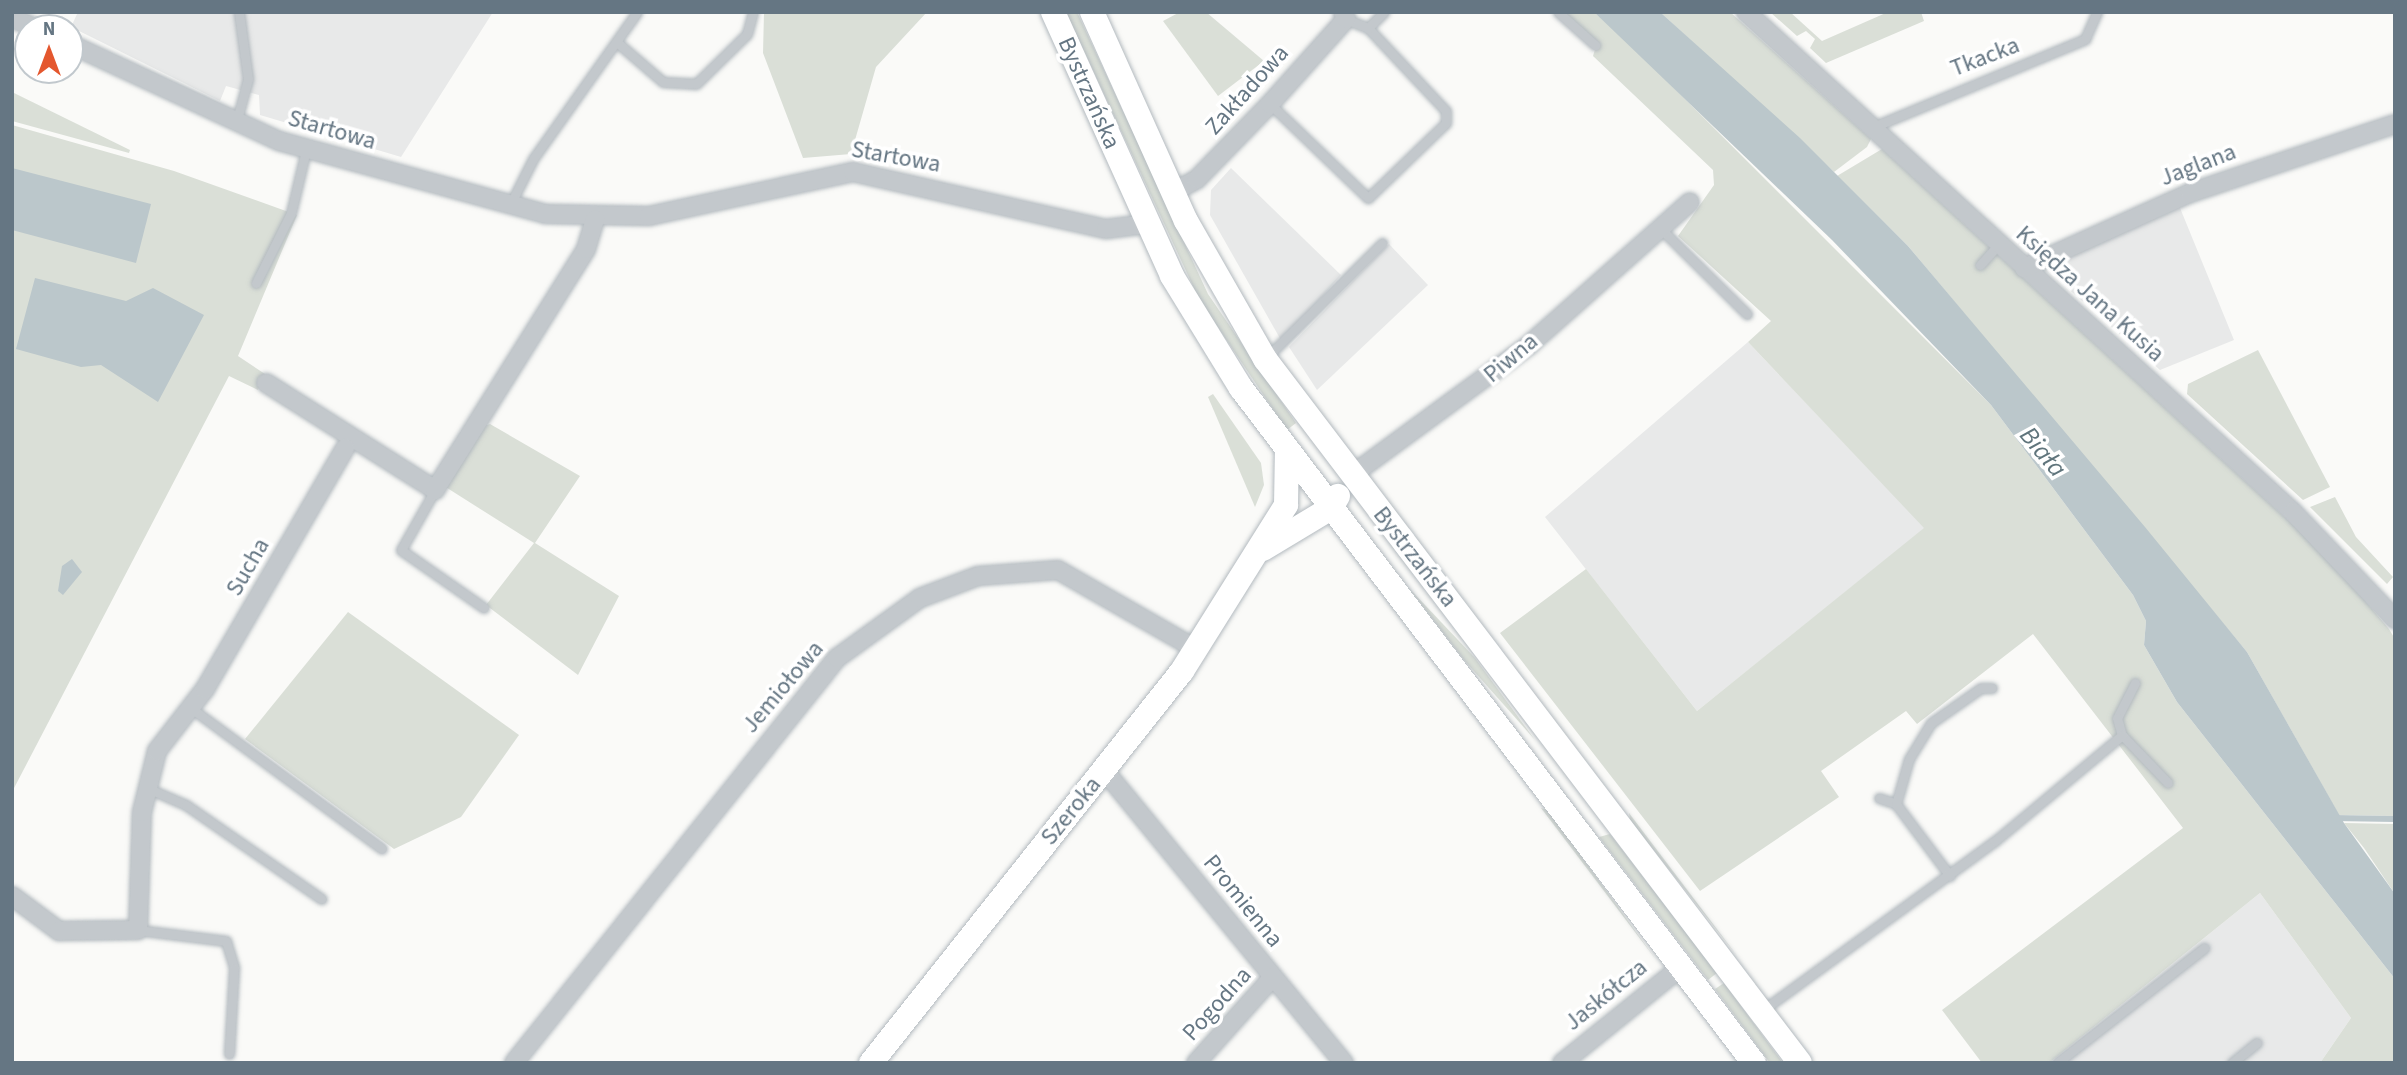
<!DOCTYPE html>
<meta charset="utf-8">
<style>
body{margin:0}
#map{position:relative;width:2407px;height:1075px;overflow:hidden;background:#fafaf8;font-family:"Source Sans 3",sans-serif}
div>[style]{position:absolute}
.built>*{inset:0;background:#e8e9e9}
.green>*{inset:0;background:#dadfd7}
.water>*{inset:0;background:#bbc7cb}
.stream>*{height:6px;margin:-3px;padding:0 3px;transform-origin:3px;border-radius:3px;background:#bbc7cb}
.roads{filter:drop-shadow(0 0 2px #b3babf) drop-shadow(0 0 2px #b3babf)}
.lane>*{height:9px;margin:-4.5px;padding:0 4.5px;transform-origin:4.5px;border-radius:4.5px;background:#c3c8cc}
.street>*{height:18px;margin:-9px;padding:0 9px;transform-origin:9px;border-radius:9px;background:#c3c8cc}
.secondary>*{height:24px;margin:-12px;padding:0 12px;transform-origin:12px;border-radius:12px;background:#fff}
span{translate:-50% -50%;white-space:nowrap;text-align:center;line-height:1.15;-webkit-text-stroke:7px #fff;paint-order:stroke}
.street-label{font-size:24px;color:#657683}
.water-label{font-size:26px;color:#60757c;font-style:italic}
.frame{position:absolute;inset:0;border:14px solid #657683;pointer-events:none}
.north{position:absolute;left:14px;top:14px;width:70px;height:70px;box-sizing:border-box;background:#fff;border:2px solid #c1c8cd;border-radius:50%;rotate:0deg;font-size:19px;font-weight:700;line-height:28px;text-align:center;color:#657683}
.north::after{content:'';display:block;margin:auto;width:24px;height:32px;background:#e4572e;clip-path:polygon(50% 0,100% 100%,50% 72%,0 100%)}
</style>
<div id="map">
<div class="built">
<i style="clip-path:polygon(78px 12px,493px 12px,401px 157px,260px 115px,259px 95px,226px 86px,220px 101px,71px 27px)"></i>
<i style="clip-path:polygon(1231px 168px,1341px 275px,1282px 342px,1210px 215px,1211px 190px)"></i>
<i style="clip-path:polygon(2178px 203px,2234px 340px,2160px 370px,2046px 269px)"></i>
<i style="clip-path:polygon(1389px 244px,1428px 285px,1317px 390px,1289px 347px)"></i>
<i style="clip-path:polygon(1748px 342px,1925px 528px,1697px 711px,1545px 517px)"></i>
<i style="clip-path:polygon(2260px 893px,2351px 1018px,2320px 1063px,2049px 1063px)"></i>
</div>
<div class="green">
<i style="clip-path:polygon(764px 12px,927px 12px,876px 67px,851px 154px,803px 158px,763px 53px)"></i>
<i style="clip-path:polygon(1066px 12px,1077px 12px,1208px 294px,1296px 423px,1287px 430px,1199px 299px)"></i>
<i style="clip-path:polygon(1180px 12px,1206px 12px,1264px 61px,1218px 96px,1163px 21px)"></i>
<i style="clip-path:polygon(1564px 12px,1594px 12px,1625px 39px,1991px 405px,2133px 595px,2146px 621px,2144px 645px,2177px 702px,2395px 979px,2395px 1063px,2320px 1063px,2351px 1018px,2260px 893px,2049px 1063px,1982px 1063px,1942px 1010px,2183px 828px,2033px 634px,1917px 724px,1906px 711px,1821px 771px,1839px 797px,1700px 891px,1500px 633px,1586px 569px,1697px 711px,1924px 528px,1748px 342px,1771px 321px,1678px 236px,1714px 185px,1713px 170px,1593px 56px,1597px 43px)"></i>
<i style="clip-path:polygon(1660px 12px,1730px 12px,1871px 139px,1867px 147px,1834px 172px)"></i>
<i style="clip-path:polygon(1770px 12px,1790px 12px,1822px 41px,1888px 12px,1921px 12px,1924px 21px,1826px 63px,1810px 48px,1815px 39px,1806px 31px,1797px 36px)"></i>
<i style="clip-path:polygon(12px 92px,130px 150px,129px 153px,12px 121px)"></i>
<i style="clip-path:polygon(12px 125px,174px 171px,297px 215px,238px 356px,265px 374px,258px 390px,229px 376px,12px 792px)"></i>
<i style="clip-path:polygon(1882px 149px,2327px 556px,2389px 629px,2395px 639px,2395px 816px,2339px 815px,2247px 652px,1908px 246px,1837px 176px)"></i>
<i style="clip-path:polygon(2258px 350px,2330px 487px,2303px 500px,2187px 394px,2188px 384px)"></i>
<i style="clip-path:polygon(1213px 394px,1261px 463px,1264px 485px,1255px 507px,1208px 397px)"></i>
<i style="clip-path:polygon(490px 424px,580px 476px,535px 543px,619px 596px,578px 675px,486px 605px,534px 543px,444px 486px,481px 427px)"></i>
<i style="clip-path:polygon(2335px 497px,2356px 537px,2393px 577px,2387px 584px,2310px 507px)"></i>
<i style="clip-path:polygon(1408px 587px,1475px 658px,1535px 740px,1464px 660px)"></i>
<i style="clip-path:polygon(348px 612px,519px 735px,461px 817px,394px 849px,245px 739px)"></i>
<i style="clip-path:polygon(1541px 808px,1548px 810px,1657px 961px)"></i>
<i style="clip-path:polygon(1629px 813px,1738px 957px,1630px 820px)"></i>
<i style="clip-path:polygon(2344px 823px,2395px 824px,2395px 894px,2364px 848px)"></i>
<i style="clip-path:polygon(1610px 834px,1717px 973px,1708px 980px,1599px 837px)"></i>
<i style="clip-path:polygon(1724px 983px,1783px 1063px,1770px 1063px,1715px 989px)"></i>
</div>
<div class="water">
<i style="clip-path:polygon(1594px 12px,1660px 12px,1800px 138px,1908px 246px,2145px 527px,2247px 652px,2344px 823px,2395px 894px,2395px 979px,2177px 702px,2144px 645px,2146px 621px,2133px 595px,1991px 405px,1832px 240px)"></i>
<i style="clip-path:polygon(12px 168px,151px 204px,136px 263px,12px 230px)"></i>
<i style="clip-path:polygon(35px 278px,126px 301px,153px 288px,204px 315px,158px 402px,101px 365px,81px 367px,16px 349px)"></i>
<i style="clip-path:polygon(72px 559px,82px 572px,63px 595px,58px 591px,62px 566px)"></i>
</div>
<div class="stream">
<i style="left:2334px;top:818px;width:61px;rotate:0.9deg"></i>
</div>
<div class="roads">
<div class="lane">
<i style="left:1558px;top:12px;width:50px;rotate:41.7deg"></i>
<i style="left:1368px;top:28px;width:23px;rotate:-45deg"></i>
<i style="left:619px;top:44px;width:58px;rotate:40.8deg"></i>
<i style="left:663px;top:82px;width:33px;rotate:3deg"></i>
<i style="left:696px;top:84px;width:71px;rotate:-44.4deg"></i>
<i style="left:747px;top:34px;width:23px;rotate:-75deg"></i>
<i style="left:1270px;top:104px;width:136px;rotate:43.8deg"></i>
<i style="left:1368px;top:198px;width:108px;rotate:-43.9deg"></i>
<i style="left:1446px;top:123px;width:12px;rotate:-90deg"></i>
<i style="left:1446px;top:111px;width:114px;rotate:-133.2deg"></i>
<i style="left:1368px;top:28px;width:24px;rotate:-158deg"></i>
<i style="left:236px;top:123px;width:46px;rotate:-74.7deg"></i>
<i style="left:248px;top:79px;width:68px;rotate:-97.7deg"></i>
<i style="left:1873px;top:127px;width:230px;rotate:-22.5deg"></i>
<i style="left:2085px;top:39px;width:30px;rotate:-66deg"></i>
<i style="left:510px;top:205px;width:51px;rotate:-63.4deg"></i>
<i style="left:533px;top:159px;width:180px;rotate:-54.7deg"></i>
<i style="left:1661px;top:229px;width:121px;rotate:44.7deg"></i>
<i style="left:1980px;top:265px;width:28px;rotate:-48deg"></i>
<i style="left:256px;top:283px;width:78px;rotate:-63.4deg"></i>
<i style="left:291px;top:213px;width:65px;rotate:-76.6deg"></i>
<i style="left:1267px;top:357px;width:162px;rotate:-44.7deg"></i>
<i style="left:435px;top:490px;width:69px;rotate:119.5deg"></i>
<i style="left:401px;top:550px;width:101px;rotate:34.9deg"></i>
<i style="left:2135px;top:683px;width:39px;rotate:117deg"></i>
<i style="left:2117px;top:718px;width:18px;rotate:74deg"></i>
<i style="left:2122px;top:735px;width:66px;rotate:46.2deg"></i>
<i style="left:191px;top:708px;width:237px;rotate:36.4deg"></i>
<i style="left:147px;top:788px;width:43px;rotate:23.6deg"></i>
<i style="left:186px;top:805px;width:165px;rotate:34.7deg"></i>
<i style="left:1879px;top:798px;width:18px;rotate:19deg"></i>
<i style="left:1896px;top:804px;width:90px;rotate:53.1deg"></i>
<i style="left:1896px;top:804px;width:47px;rotate:-73.9deg"></i>
<i style="left:1909px;top:759px;width:42px;rotate:-58.6deg"></i>
<i style="left:1931px;top:723px;width:61px;rotate:-35deg"></i>
<i style="left:1981px;top:688px;width:11px"></i>
<i style="left:138px;top:930px;width:89px;rotate:7.1deg"></i>
<i style="left:226px;top:941px;width:28px;rotate:73deg"></i>
<i style="left:234px;top:968px;width:86px;rotate:93.3deg"></i>
<i style="left:1763px;top:1010px;width:287px;rotate:-36.1deg"></i>
<i style="left:1995px;top:841px;width:165px;rotate:-39.8deg"></i>
<i style="left:2057px;top:1063px;width:187px;rotate:-38deg"></i>
<i style="left:2232px;top:1063px;width:32px;rotate:-39deg"></i>
</div>
<div class="street">
<i style="left:1746px;top:12px;width:741px;rotate:42.43deg"></i>
<i style="left:2293px;top:512px;width:148px;rotate:46.4deg"></i>
<i style="left:12px;top:18px;width:26px;rotate:23deg"></i>
<i style="left:70px;top:44px;width:230px;rotate:24.9deg"></i>
<i style="left:279px;top:141px;width:276px;rotate:15.3deg"></i>
<i style="left:545px;top:214px;width:104px;rotate:1.1deg"></i>
<i style="left:649px;top:216px;width:209px;rotate:-12.2deg"></i>
<i style="left:853px;top:172px;width:259px;rotate:12.7deg"></i>
<i style="left:1106px;top:229px;width:41px;rotate:-7deg"></i>
<i style="left:1173px;top:192px;width:27px;rotate:-28deg"></i>
<i style="left:1197px;top:179px;width:105px;rotate:-45.8deg"></i>
<i style="left:1270px;top:104px;width:114px;rotate:-48.2deg"></i>
<i style="left:1346px;top:19px;width:8px;rotate:-113deg"></i>
<i style="left:2024px;top:268px;width:182px;rotate:-24.3deg"></i>
<i style="left:2190px;top:193px;width:216px;rotate:-18.6deg"></i>
<i style="left:266px;top:383px;width:200px;rotate:32.3deg"></i>
<i style="left:435px;top:490px;width:284px;rotate:-57.9deg"></i>
<i style="left:586px;top:249px;width:31px;rotate:-73deg"></i>
<i style="left:1352px;top:475px;width:220px;rotate:-36.3deg"></i>
<i style="left:1529px;top:345px;width:215px;rotate:-41.6deg"></i>
<i style="left:1104px;top:770px;width:379px;rotate:50.7deg"></i>
<i style="left:12px;top:896px;width:59px;rotate:36.7deg"></i>
<i style="left:59px;top:931px;width:79px;rotate:-0.7deg"></i>
<i style="left:138px;top:930px;width:118px;rotate:-88.1deg"></i>
<i style="left:142px;top:812px;width:63px;rotate:-76.2deg"></i>
<i style="left:157px;top:751px;width:78px;rotate:-52.3deg"></i>
<i style="left:205px;top:689px;width:279px;rotate:-59.8deg"></i>
<i style="left:514px;top:1063px;width:518px;rotate:-51.43deg"></i>
<i style="left:837px;top:658px;width:102px;rotate:-35.9deg"></i>
<i style="left:920px;top:598px;width:62px;rotate:-20.8deg"></i>
<i style="left:978px;top:576px;width:80px;rotate:-4.3deg"></i>
<i style="left:1058px;top:570px;width:159px;rotate:29.8deg"></i>
<i style="left:1196px;top:1063px;width:115px;rotate:-48.2deg"></i>
<i style="left:1562px;top:1063px;width:154px;rotate:-38.9deg"></i>
</div>
<div class="secondary">
<i style="left:1053px;top:12px;width:290px;rotate:65.7deg"></i>
<i style="left:1172px;top:276px;width:132px;rotate:58.4deg"></i>
<i style="left:1241px;top:388px;width:848px;rotate:52.77deg"></i>
<i style="left:1092px;top:12px;width:229px;rotate:65.8deg"></i>
<i style="left:1186px;top:221px;width:159px;rotate:60.2deg"></i>
<i style="left:1265px;top:359px;width:884px;rotate:52.77deg"></i>
<i style="left:1263px;top:549px;width:79px;rotate:-31.1deg"></i>
<i style="left:1331px;top:508px;width:14px;rotate:-60deg"></i>
<i style="left:871px;top:1063px;width:500px;rotate:-51.57deg"></i>
<i style="left:1182px;top:671px;width:196px;rotate:-57.9deg"></i>
<i style="left:1286px;top:505px;width:56px;rotate:-89deg"></i>
</div>
</div>
<div class="street-label">
<span style="left:1985px;top:57px;rotate:-21deg">Tkacka</span>
<span style="left:1247px;top:90px;rotate:-48deg">Zakładowa</span>
<span style="left:1089px;top:93px;rotate:66deg">Bystrzańska</span>
<span style="left:332px;top:130px;rotate:16deg">Startowa</span>
<span style="left:896px;top:157px;rotate:10deg">Startowa</span>
<span style="left:2198px;top:165px;rotate:-21deg">Jaglana</span>
<span style="left:2090px;top:294px;rotate:42deg">Księdza Jana Kusia</span>
<span style="left:1511px;top:358px;rotate:-40deg">Piwna</span>
<span style="left:1415px;top:557px;rotate:52deg">Bystrzańska</span>
<span style="left:248px;top:567px;rotate:-60deg">Sucha</span>
<span style="left:783px;top:687px;rotate:-50deg">Jemiołowa</span>
<span style="left:1071px;top:811px;rotate:-51deg">Szeroka</span>
<span style="left:1243px;top:901px;rotate:51deg">Promienna</span>
<span style="left:1606px;top:995px;rotate:-39deg">Jaskółcza</span>
<span style="left:1217px;top:1004px;rotate:-48deg">Pogodna</span>
</div>
<div class="water-label">
<span style="left:2043px;top:452px;rotate:50deg">Biała</span>
</div>
<div class="frame"></div>
<div class="north">N</div>
</div>
